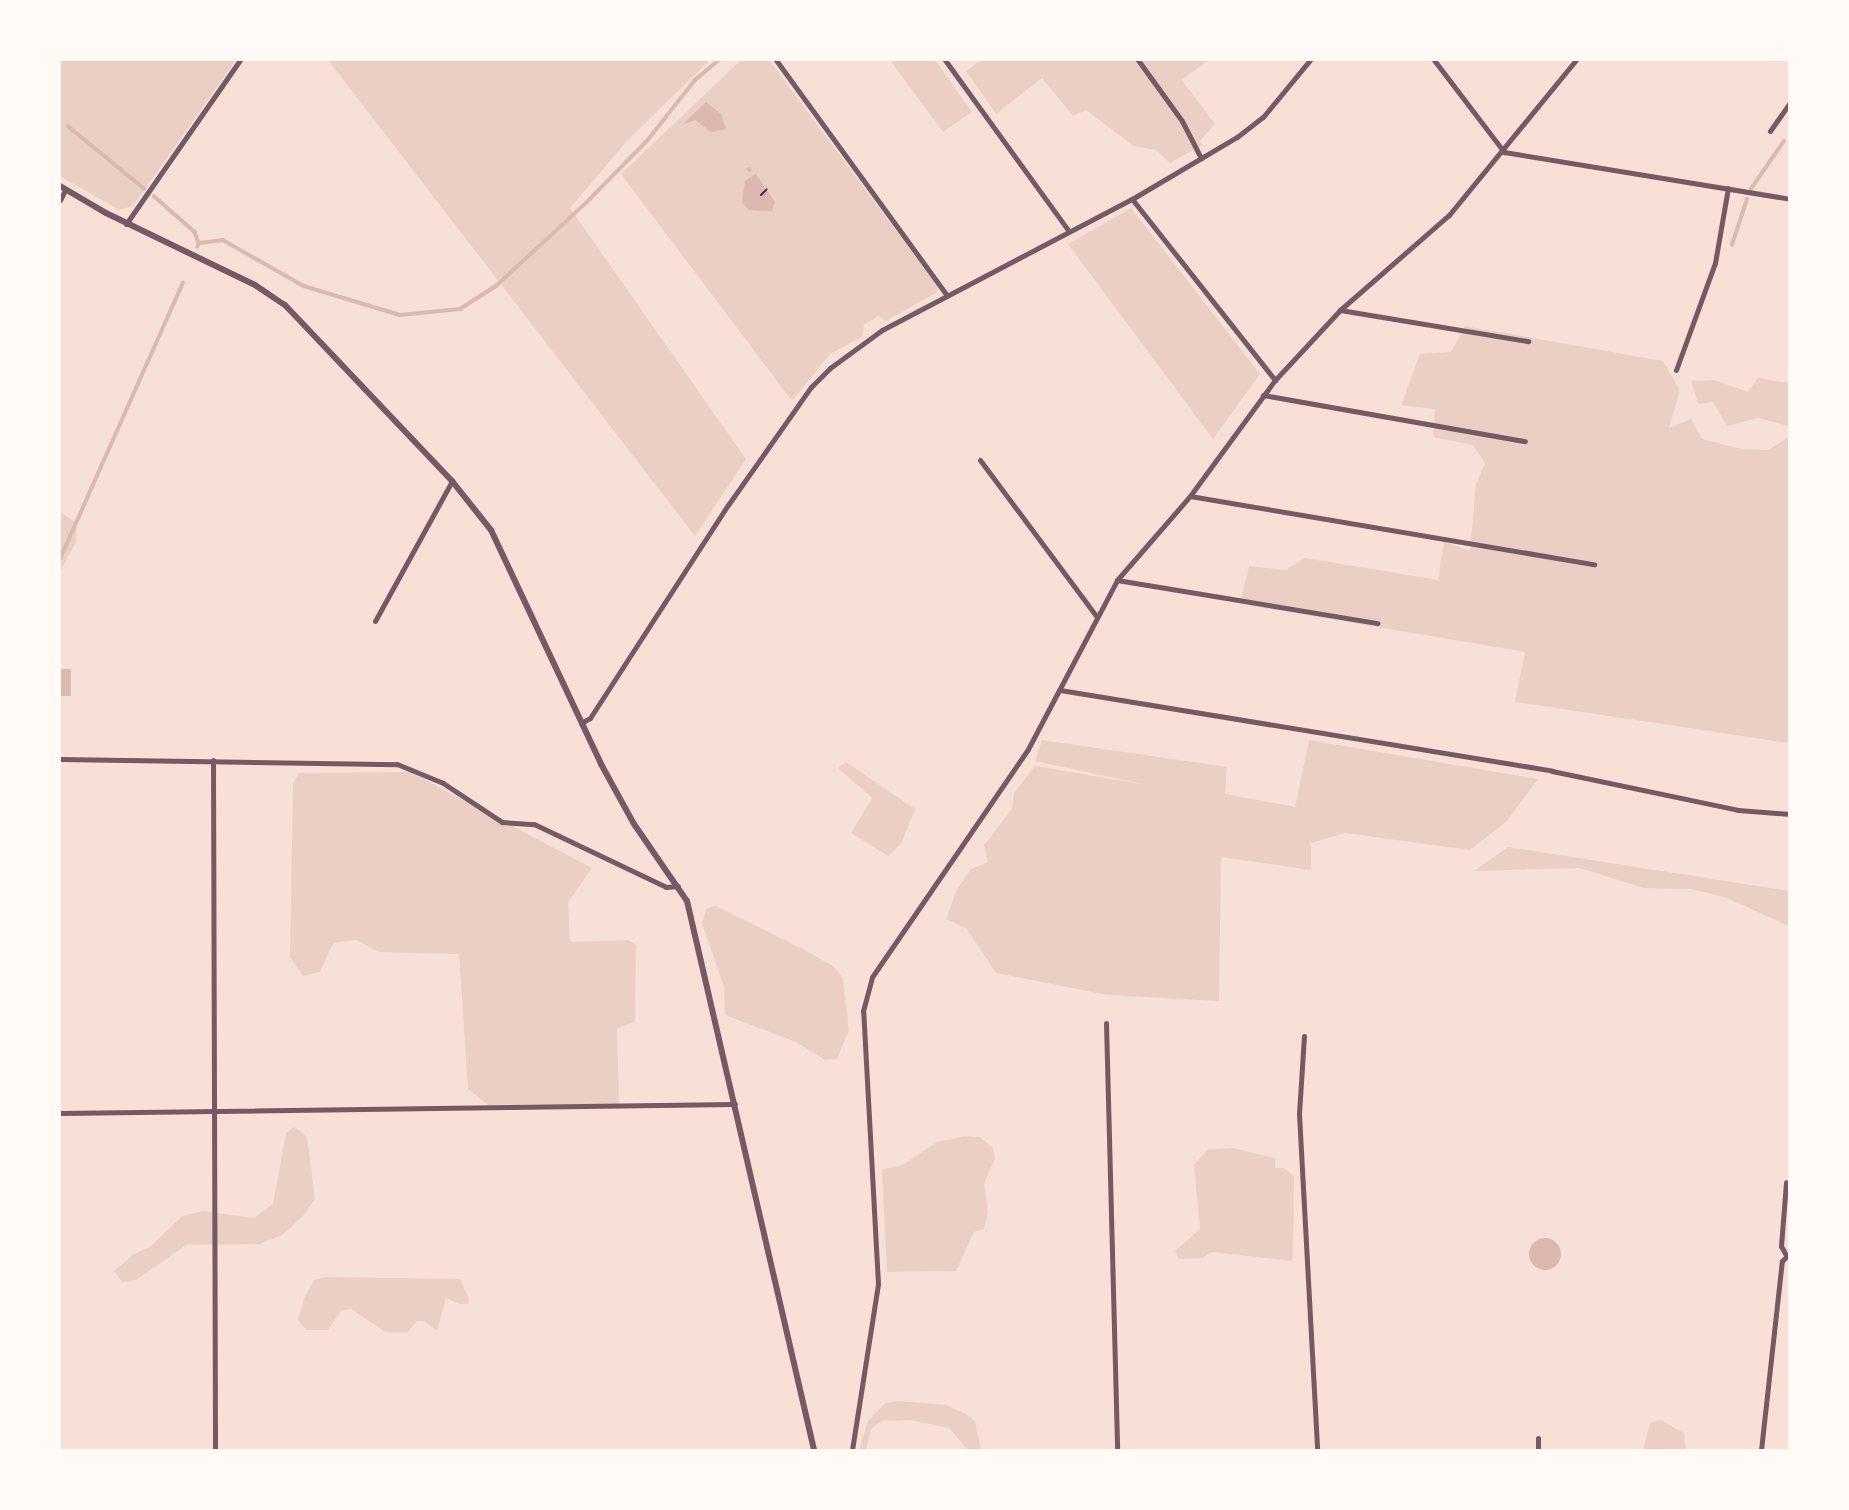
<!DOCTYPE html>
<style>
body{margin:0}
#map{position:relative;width:1849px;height:1510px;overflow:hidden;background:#f7e1d7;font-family:Georgia,serif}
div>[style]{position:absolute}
.green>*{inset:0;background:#ebcfc5}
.water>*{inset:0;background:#dcb8b0}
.round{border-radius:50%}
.stream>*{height:3.5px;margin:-1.75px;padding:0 1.75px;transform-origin:1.75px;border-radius:1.75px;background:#dcb8b0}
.path>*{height:2px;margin:-1px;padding:0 1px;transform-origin:1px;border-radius:1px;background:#4a2c40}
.minor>*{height:5px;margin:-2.5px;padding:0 2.5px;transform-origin:2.5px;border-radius:2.5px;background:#755966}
.tertiary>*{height:6px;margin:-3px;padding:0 3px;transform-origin:3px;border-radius:3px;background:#755966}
span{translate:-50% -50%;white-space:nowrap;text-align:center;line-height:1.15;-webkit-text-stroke:7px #fffaf5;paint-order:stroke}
.frame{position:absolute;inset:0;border:61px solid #fffaf5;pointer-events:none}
</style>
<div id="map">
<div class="green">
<i style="clip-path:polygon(60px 60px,236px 60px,133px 206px,119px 210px,60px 176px)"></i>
<i style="clip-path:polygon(328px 60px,710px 60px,627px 141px,570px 208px,746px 459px,695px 536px)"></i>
<i style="clip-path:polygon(741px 60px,769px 60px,938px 287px,936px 293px,886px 321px,878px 316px,864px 325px,862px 337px,830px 354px,792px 401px,621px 174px)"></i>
<i style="clip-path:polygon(890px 60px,935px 60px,972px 112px,943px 132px)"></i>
<i style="clip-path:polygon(981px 60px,1209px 60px,1182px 80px,1215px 124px,1200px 141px,1202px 145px,1170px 163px,1156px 150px,1134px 146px,1086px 110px,1073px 116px,1042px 78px,996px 114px,966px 71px)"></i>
<i style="clip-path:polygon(1131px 208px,1260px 374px,1213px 439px,1068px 244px)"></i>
<i style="clip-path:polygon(1465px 326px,1663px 361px,1680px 390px,1669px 428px,1691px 419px,1702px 439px,1742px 449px,1768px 450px,1789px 437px,1789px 743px,1515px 702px,1525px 652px,1240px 604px,1249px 566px,1286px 570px,1305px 558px,1438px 580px,1444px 542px,1470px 551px,1476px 484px,1485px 463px,1473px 445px,1433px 437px,1435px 409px,1401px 405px,1420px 354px,1451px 352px)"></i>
<i style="clip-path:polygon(1758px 378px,1789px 383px,1789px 426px,1758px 418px,1727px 426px,1713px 402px,1698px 404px,1691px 381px,1714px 380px,1748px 392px)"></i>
<i style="clip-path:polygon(60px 511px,77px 524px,76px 542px,60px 572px)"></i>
<i style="clip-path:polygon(1042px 740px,1227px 767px,1225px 794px,1295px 807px,1309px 740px,1538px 779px,1507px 821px,1470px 850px,1345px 833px,1311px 843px,1311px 870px,1221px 857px,1219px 1001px,1108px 995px,996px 973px,967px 929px,946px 919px,957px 889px,971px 869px,988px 862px,984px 845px,1012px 809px,1014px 793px,1035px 766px,1147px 785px,1035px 761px)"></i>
<i style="clip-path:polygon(846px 762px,915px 809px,901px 844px,888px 856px,851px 833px,872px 798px,838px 768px)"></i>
<i style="clip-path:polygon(410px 772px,592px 868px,568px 902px,570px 942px,628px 940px,636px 945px,635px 1022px,617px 1028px,619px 1104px,488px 1105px,468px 1089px,459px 954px,379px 952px,357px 940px,333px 943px,320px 972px,303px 976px,290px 957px,293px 783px,299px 773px)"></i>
<i style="clip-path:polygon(1508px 847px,1789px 891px,1789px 926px,1727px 898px,1692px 889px,1643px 888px,1580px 868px,1474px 871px)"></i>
<i style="clip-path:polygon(716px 906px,805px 950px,834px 967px,843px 978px,849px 1030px,837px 1059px,825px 1060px,796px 1042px,725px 1015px,724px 987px,702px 923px,707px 908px)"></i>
<i style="clip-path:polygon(294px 1127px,307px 1137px,315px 1199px,303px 1216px,282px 1235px,260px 1244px,186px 1245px,136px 1280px,122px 1282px,114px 1271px,134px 1254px,150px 1247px,182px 1216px,203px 1211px,254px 1218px,273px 1204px,286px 1133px)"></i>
<i style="clip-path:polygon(965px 1136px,980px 1137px,993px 1148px,995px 1159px,984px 1183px,988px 1212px,984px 1229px,974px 1232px,956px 1271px,887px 1272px,882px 1169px,901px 1166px,937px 1142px)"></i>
<i style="clip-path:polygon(1233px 1148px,1275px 1158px,1275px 1168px,1284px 1168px,1294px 1176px,1293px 1261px,1211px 1252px,1203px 1258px,1179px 1259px,1175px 1251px,1200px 1229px,1194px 1165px,1208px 1149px)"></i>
<i style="clip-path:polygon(326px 1277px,460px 1279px,469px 1299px,468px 1304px,460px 1304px,446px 1298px,437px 1331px,424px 1321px,417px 1321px,407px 1333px,385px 1332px,351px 1309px,341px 1311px,328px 1330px,306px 1330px,298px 1320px,304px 1298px,314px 1280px)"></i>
<i style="clip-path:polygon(898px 1401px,946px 1405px,966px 1414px,975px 1421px,981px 1450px,968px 1450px,949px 1428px,910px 1420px,882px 1421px,871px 1429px,866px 1450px,859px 1450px,868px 1421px,885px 1403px)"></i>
<i style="clip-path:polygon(1661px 1420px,1684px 1433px,1686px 1450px,1643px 1450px,1650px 1423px)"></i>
</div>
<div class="water">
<i style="clip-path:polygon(706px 102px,721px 114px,726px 129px,711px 132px,695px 120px,682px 125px)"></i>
<i style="clip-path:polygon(756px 174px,775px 202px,772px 211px,749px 210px,742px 203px,745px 181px)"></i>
<i style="clip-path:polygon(60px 669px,71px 669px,71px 696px,60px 696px)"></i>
<i class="round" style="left:1529px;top:1238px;width:32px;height:32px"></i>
</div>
<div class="stream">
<i style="left:68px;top:126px;width:99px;rotate:39.3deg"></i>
<i style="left:749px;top:169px;width:1px;rotate:45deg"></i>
<i style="left:1751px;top:189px;width:58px;rotate:-55.5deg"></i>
<i style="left:154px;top:196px;width:55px;rotate:41.3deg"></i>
<i style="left:195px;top:232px;width:12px;rotate:70deg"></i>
<i style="left:1732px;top:245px;width:48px;rotate:-71.9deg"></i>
<i style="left:197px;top:247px;width:4px;rotate:-63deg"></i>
<i style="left:199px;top:243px;width:24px;rotate:-7deg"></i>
<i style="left:223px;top:240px;width:93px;rotate:29.6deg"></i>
<i style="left:304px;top:286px;width:100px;rotate:16.8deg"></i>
<i style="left:400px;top:315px;width:60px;rotate:-5.7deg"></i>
<i style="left:460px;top:309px;width:43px;rotate:-32.6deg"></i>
<i style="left:496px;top:286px;width:122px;rotate:-42.7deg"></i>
<i style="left:586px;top:203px;width:87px;rotate:-45.5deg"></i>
<i style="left:647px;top:141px;width:78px;rotate:-51.8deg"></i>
<i style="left:695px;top:80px;width:31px;rotate:-40deg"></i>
<i style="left:60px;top:559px;width:302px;rotate:-66deg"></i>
</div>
<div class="path">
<i style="left:761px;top:195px;width:8px;rotate:-45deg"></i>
</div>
<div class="minor">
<i style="left:776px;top:60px;width:291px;rotate:54deg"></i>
<i style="left:945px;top:60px;width:210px;rotate:54.1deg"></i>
<i style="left:1138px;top:60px;width:75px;rotate:54.2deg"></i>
<i style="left:1182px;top:121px;width:42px;rotate:62.8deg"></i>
<i style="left:1434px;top:60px;width:116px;rotate:52.7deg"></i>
<i style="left:1504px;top:152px;width:290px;rotate:9.3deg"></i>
<i style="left:1770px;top:131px;width:35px;rotate:-55deg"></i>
<i style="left:1132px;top:199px;width:231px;rotate:51.7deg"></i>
<i style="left:60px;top:200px;width:11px;rotate:-63deg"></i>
<i style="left:126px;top:224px;width:200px;rotate:-55.2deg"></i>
<i style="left:1340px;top:310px;width:191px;rotate:9.4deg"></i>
<i style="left:1676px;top:370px;width:114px;rotate:-70deg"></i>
<i style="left:1715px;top:263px;width:76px;rotate:-80.2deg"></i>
<i style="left:1263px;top:395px;width:266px;rotate:10deg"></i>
<i style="left:980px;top:460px;width:196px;rotate:53.3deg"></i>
<i style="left:1190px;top:496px;width:410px;rotate:9.6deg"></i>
<i style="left:1117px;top:580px;width:264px;rotate:9.4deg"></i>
<i style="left:375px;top:621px;width:160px;rotate:-61.2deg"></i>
<i style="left:1060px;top:690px;width:499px;rotate:9.3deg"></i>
<i style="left:1552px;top:771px;width:190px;rotate:11.8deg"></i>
<i style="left:1738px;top:810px;width:52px;rotate:4.4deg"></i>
<i style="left:581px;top:723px;width:10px;rotate:-29deg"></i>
<i style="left:590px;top:718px;width:254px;rotate:-57.1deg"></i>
<i style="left:728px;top:505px;width:144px;rotate:-54.9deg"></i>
<i style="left:811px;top:387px;width:27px;rotate:-45deg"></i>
<i style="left:830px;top:368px;width:64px;rotate:-36.2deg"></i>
<i style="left:882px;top:330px;width:282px;rotate:-27.7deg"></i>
<i style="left:1132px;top:199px;width:122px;rotate:-30.6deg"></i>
<i style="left:1237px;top:137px;width:33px;rotate:-38deg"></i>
<i style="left:1263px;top:117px;width:74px;rotate:-50.5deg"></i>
<i style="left:60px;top:759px;width:337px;rotate:0.9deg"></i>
<i style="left:397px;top:764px;width:50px;rotate:22.4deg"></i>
<i style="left:443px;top:783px;width:71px;rotate:33.5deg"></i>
<i style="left:502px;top:822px;width:32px;rotate:4deg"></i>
<i style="left:534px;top:824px;width:146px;rotate:25.5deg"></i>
<i style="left:666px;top:887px;width:12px;rotate:-5deg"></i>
<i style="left:213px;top:760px;width:690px;rotate:89.83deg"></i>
<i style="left:1106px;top:1023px;width:427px;rotate:88.5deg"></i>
<i style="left:1304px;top:1036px;width:78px;rotate:93.7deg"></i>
<i style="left:1299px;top:1114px;width:336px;rotate:86.9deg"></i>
<i style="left:60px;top:1113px;width:675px;rotate:-0.76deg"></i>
<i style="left:1786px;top:1255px;width:10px;rotate:-119deg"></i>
<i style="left:1781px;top:1246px;width:64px;rotate:-85.5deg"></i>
<i style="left:852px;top:1450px;width:168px;rotate:-81.1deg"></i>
<i style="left:878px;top:1284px;width:273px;rotate:-93.1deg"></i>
<i style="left:863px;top:1011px;width:35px;rotate:-75deg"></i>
<i style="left:872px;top:977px;width:276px;rotate:-55.6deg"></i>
<i style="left:1028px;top:749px;width:191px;rotate:-62.2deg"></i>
<i style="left:1117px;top:580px;width:111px;rotate:-49deg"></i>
<i style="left:1190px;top:496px;width:144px;rotate:-53.8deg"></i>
<i style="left:1275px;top:380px;width:96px;rotate:-47.1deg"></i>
<i style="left:1340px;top:310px;width:145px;rotate:-41.1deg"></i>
<i style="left:1449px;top:215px;width:200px;rotate:-50.7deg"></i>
<i style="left:1538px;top:1450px;width:12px;rotate:-90deg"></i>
<i style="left:1761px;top:1450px;width:190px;rotate:-83.7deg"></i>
<i style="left:1782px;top:1261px;width:11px;rotate:-45deg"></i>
</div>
<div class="tertiary">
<i style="left:60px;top:186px;width:53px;rotate:30.4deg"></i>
<i style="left:106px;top:213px;width:165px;rotate:25.8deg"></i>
<i style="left:255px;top:285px;width:36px;rotate:34deg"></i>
<i style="left:285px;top:305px;width:243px;rotate:46.5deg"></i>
<i style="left:452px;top:481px;width:63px;rotate:51.5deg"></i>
<i style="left:491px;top:530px;width:259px;rotate:64.8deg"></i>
<i style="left:601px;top:764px;width:68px;rotate:61.2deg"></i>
<i style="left:634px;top:824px;width:93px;rotate:55.5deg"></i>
<i style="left:687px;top:901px;width:563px;rotate:76.97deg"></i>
</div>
<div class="frame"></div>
</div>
